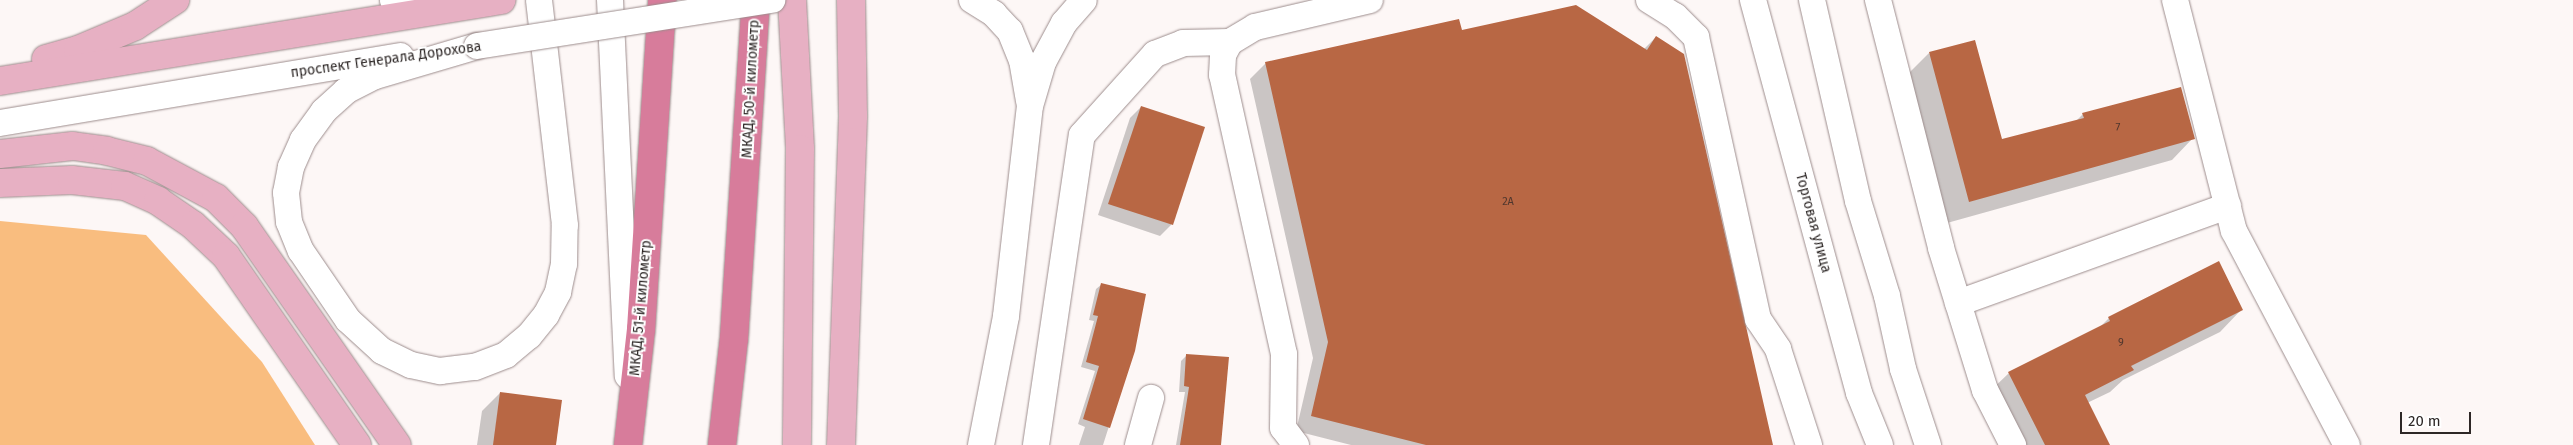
<!DOCTYPE html>
<meta charset="utf-8">
<style>
body{margin:0}
#map{position:relative;width:2573px;height:445px;overflow:hidden;background:#fdf7f6;font-family:"Fira Sans",sans-serif}
div>[style]{position:absolute}
.green>*{inset:0;background:#f9bd7f}
.shadow>*{inset:0;background:#0003}
.building>*{inset:0;background:#b86744}
.roads{filter:drop-shadow(0 0 1px #9d8d8d) drop-shadow(0 0 1px #9d8d8d)}
.minor>*{height:26px;margin:-13px;padding:0 13px;transform-origin:13px;border-radius:13px;background:#fff}
.major>*{height:28px;margin:-14px;padding:0 14px;transform-origin:14px;border-radius:14px;background:#e7b0c3}
.highway>*{height:28px;margin:-14px;padding:0 14px;transform-origin:14px;border-radius:14px;background:#d77c9b}
.bridges{filter:drop-shadow(0 0 1px #9d8d8d) drop-shadow(0 0 1px #9d8d8d)}
.minor-bridge>*{height:26px;margin:-13px;padding:0 13px;transform-origin:13px;border-radius:13px;background:#fff}
span{translate:-50% -50%;white-space:nowrap;text-align:center;line-height:1.15;-webkit-text-stroke:4px #fff;paint-order:stroke}
.number-label{font-size:11px;color:#50372e}
.number-label span{-webkit-text-stroke-width:0}
.street-label{font-size:14px;color:#2d2726}
.scale{position:absolute;left:2400px;top:412px;width:71px;height:22px;box-sizing:border-box;border:2px solid #2d2726;border-top:0;padding-left:6px;font-size:15px;line-height:18px;white-space:nowrap;color:#2d2726;-webkit-text-stroke:4px #fff;paint-order:stroke}
</style>
<div id="map">
<div class="green">
<i style="clip-path:polygon(0 221px,146px 235px,262px 362px,315px 445px,0 445px)"></i>
</div>
<div class="shadow">
<i style="clip-path:polygon(1461px 32px,1644px 49px,1656px 37px,1771px 445px,1351px 445px,1296px 431px,1313px 358px,1250px 79px,1266px 63px)"></i>
<i style="clip-path:polygon(1929px 53px,2001px 141px,2076px 121px,2083px 114px,2193px 138px,2172px 160px,1947px 223px,1907px 75px)"></i>
<i style="clip-path:polygon(1141px 107px,1204px 128px,1171px 225px,1160px 236px,1098px 215px,1130px 118px)"></i>
<i style="clip-path:polygon(1102px 284px,1126px 373px,1103px 445px,1079px 445px,1085px 427px,1078px 424px,1095px 371px,1081px 367px,1094px 321px,1089px 320px,1096px 289px)"></i>
<i style="clip-path:polygon(2241px 310px,2220px 332px,2123px 380px,2110px 392px,2087px 403px,2101px 445px,2011px 445px,1987px 394px,2009px 373px,2098px 329px,2109px 318px)"></i>
<i style="clip-path:polygon(1187px 355px,1219px 445px,1176px 445px,1185px 392px,1179px 392px,1181px 361px)"></i>
<i style="clip-path:polygon(500px 393px,555px 445px,477px 445px,482px 411px)"></i>
</div>
<div class="building">
<i style="clip-path:polygon(1576px 5px,1647px 50px,1656px 36px,1684px 54px,1773px 445px,1426px 445px,1311px 416px,1328px 342px,1265px 62px,1459px 19px,1462px 30px)"></i>
<i style="clip-path:polygon(1975px 40px,2002px 139px,2084px 118px,2082px 113px,2181px 87px,2195px 139px,1969px 202px,1929px 52px)"></i>
<i style="clip-path:polygon(1141px 106px,1205px 127px,1173px 225px,1108px 204px)"></i>
<i style="clip-path:polygon(2219px 261px,2243px 310px,2131px 366px,2134px 370px,2085px 395px,2110px 445px,2045px 445px,2008px 372px,2110px 321px,2108px 317px)"></i>
<i style="clip-path:polygon(1101px 283px,1146px 294px,1135px 351px,1110px 428px,1083px 419px,1099px 366px,1086px 362px,1098px 316px,1093px 315px)"></i>
<i style="clip-path:polygon(1186px 354px,1229px 357px,1221px 445px,1180px 445px,1189px 387px,1184px 386px)"></i>
<i style="clip-path:polygon(500px 392px,562px 400px,556px 445px,493px 445px)"></i>
</div>
<div class="roads">
<div class="minor">
<i style="left:393px;top:0;width:47px;rotate:4.9deg"></i>
<i style="left:610px;top:0;width:376px;rotate:87.3deg"></i>
<i style="left:972px;top:0;width:26px;rotate:32deg"></i>
<i style="left:994px;top:14px;width:23px;rotate:47deg"></i>
<i style="left:1010px;top:31px;width:31px;rotate:68deg"></i>
<i style="left:1022px;top:60px;width:42px;rotate:80.3deg"></i>
<i style="left:1649px;top:0;width:31px;rotate:32deg"></i>
<i style="left:1675px;top:16px;width:30px;rotate:45deg"></i>
<i style="left:1696px;top:37px;width:289px;rotate:77.6deg"></i>
<i style="left:1758px;top:319px;width:36px;rotate:56deg"></i>
<i style="left:1778px;top:349px;width:101px;rotate:72.1deg"></i>
<i style="left:1753px;top:0;width:407px;rotate:74.9deg"></i>
<i style="left:1859px;top:393px;width:56px;rotate:68deg"></i>
<i style="left:1812px;top:0;width:206px;rotate:77.1deg"></i>
<i style="left:1858px;top:201px;width:99px;rotate:73deg"></i>
<i style="left:1887px;top:296px;width:75px;rotate:77.6deg"></i>
<i style="left:1903px;top:369px;width:80px;rotate:71.8deg"></i>
<i style="left:1878px;top:0;width:256px;rotate:75.7deg"></i>
<i style="left:1941px;top:248px;width:149px;rotate:72.8deg"></i>
<i style="left:1985px;top:390px;width:62px;rotate:63deg"></i>
<i style="left:2175px;top:0;width:238px;rotate:75.7deg"></i>
<i style="left:2234px;top:231px;width:242px;rotate:62.2deg"></i>
<i style="left:477px;top:46px;width:106px;rotate:163.6deg"></i>
<i style="left:375px;top:76px;width:33px;rotate:153deg"></i>
<i style="left:346px;top:91px;width:30px;rotate:138deg"></i>
<i style="left:324px;top:111px;width:36px;rotate:126deg"></i>
<i style="left:303px;top:140px;width:30px;rotate:114deg"></i>
<i style="left:291px;top:167px;width:26px;rotate:101deg"></i>
<i style="left:286px;top:193px;width:29px;rotate:84deg"></i>
<i style="left:289px;top:222px;width:31px;rotate:68deg"></i>
<i style="left:301px;top:251px;width:83px;rotate:55.7deg"></i>
<i style="left:348px;top:320px;width:46px;rotate:42.4deg"></i>
<i style="left:382px;top:351px;width:32px;rotate:26deg"></i>
<i style="left:411px;top:365px;width:30px;rotate:12deg"></i>
<i style="left:440px;top:371px;width:35px;rotate:-7deg"></i>
<i style="left:475px;top:367px;width:33px;rotate:-21deg"></i>
<i style="left:506px;top:355px;width:30px;rotate:-40deg"></i>
<i style="left:529px;top:336px;width:27px;rotate:-51deg"></i>
<i style="left:546px;top:315px;width:26px;rotate:-62deg"></i>
<i style="left:558px;top:292px;width:29px;rotate:-78deg"></i>
<i style="left:564px;top:264px;width:39px;rotate:-89deg"></i>
<i style="left:565px;top:225px;width:226px;rotate:-96.6deg"></i>
<i style="left:0;top:123px;width:406px;rotate:-9.5deg"></i>
<i style="left:1958px;top:303px;width:287px;rotate:-19.8deg"></i>
<i style="left:981px;top:445px;width:131px;rotate:-79deg"></i>
<i style="left:1006px;top:316px;width:211px;rotate:-83.5deg"></i>
<i style="left:1030px;top:106px;width:46px;rotate:-73.5deg"></i>
<i style="left:1043px;top:62px;width:44px;rotate:-61.7deg"></i>
<i style="left:1064px;top:23px;width:30px;rotate:-49deg"></i>
<i style="left:1036px;top:445px;width:313px;rotate:-81.6deg"></i>
<i style="left:1082px;top:135px;width:109px;rotate:-48deg"></i>
<i style="left:1155px;top:54px;width:30px;rotate:-21deg"></i>
<i style="left:1183px;top:43px;width:47px;rotate:-1.2deg"></i>
<i style="left:1138px;top:445px;width:49px;rotate:-74.5deg"></i>
<i style="left:1296px;top:445px;width:21px;rotate:-127deg"></i>
<i style="left:1283px;top:428px;width:74px;rotate:-89.2deg"></i>
<i style="left:1284px;top:354px;width:286px;rotate:-102.5deg"></i>
<i style="left:1222px;top:75px;width:20px;rotate:-87deg"></i>
<i style="left:1223px;top:55px;width:15px;rotate:-62deg"></i>
<i style="left:1230px;top:42px;width:29px;rotate:-31deg"></i>
<i style="left:1255px;top:27px;width:118px;rotate:-13.2deg"></i>
</div>
<div class="major">
<i style="left:792px;top:0;width:149px;rotate:86.9deg"></i>
<i style="left:800px;top:149px;width:296px;rotate:90.6deg"></i>
<i style="left:46px;top:59px;width:33px;rotate:-16deg"></i>
<i style="left:78px;top:50px;width:62px;rotate:-22.8deg"></i>
<i style="left:135px;top:26px;width:48px;rotate:-33deg"></i>
<i style="left:0;top:81px;width:508px;rotate:-9.17deg"></i>
<i style="left:0;top:154px;width:73px;rotate:-6.3deg"></i>
<i style="left:73px;top:146px;width:34px;rotate:8deg"></i>
<i style="left:107px;top:151px;width:41px;rotate:14deg"></i>
<i style="left:147px;top:161px;width:78px;rotate:28.2deg"></i>
<i style="left:216px;top:198px;width:40px;rotate:45deg"></i>
<i style="left:244px;top:226px;width:267px;rotate:55.1deg"></i>
<i style="left:0;top:183px;width:72px;rotate:-2.4deg"></i>
<i style="left:72px;top:180px;width:53px;rotate:6.5deg"></i>
<i style="left:125px;top:186px;width:36px;rotate:24deg"></i>
<i style="left:158px;top:201px;width:42px;rotate:34.4deg"></i>
<i style="left:193px;top:225px;width:45px;rotate:43.2deg"></i>
<i style="left:226px;top:256px;width:230px;rotate:55.3deg"></i>
<i style="left:841px;top:445px;width:330px;rotate:-87.9deg"></i>
<i style="left:853px;top:115px;width:115px;rotate:-91deg"></i>
</div>
<div class="highway">
<i style="left:628px;top:445px;width:117px;rotate:-83.6deg"></i>
<i style="left:641px;top:329px;width:330px;rotate:-86.3deg"></i>
<i style="left:722px;top:445px;width:108px;rotate:-83.6deg"></i>
<i style="left:734px;top:338px;width:339px;rotate:-86.3deg"></i>
</div>
</div>
<div class="bridges">
<div class="minor-bridge">
<i style="left:477px;top:46px;width:299px;rotate:-8.9deg"></i>
</div>
</div>
<div class="number-label">
<span style="left:2118px;top:128px">7</span>
<span style="left:1508px;top:202px">2А</span>
<span style="left:2121px;top:343px">9</span>
</div>
<div class="street-label">
<span style="left:386px;top:60px;rotate:-8deg">проспект Генерала Дорохова</span>
<span style="left:751px;top:89px;rotate:-87deg">МКАД, 50-й километр</span>
<span style="left:1813px;top:223px;rotate:75deg">Торговая улица</span>
<span style="left:641px;top:308px;rotate:-85deg">МКАД, 51-й километр</span>
</div>
<div class="scale">20 m</div>
</div>
